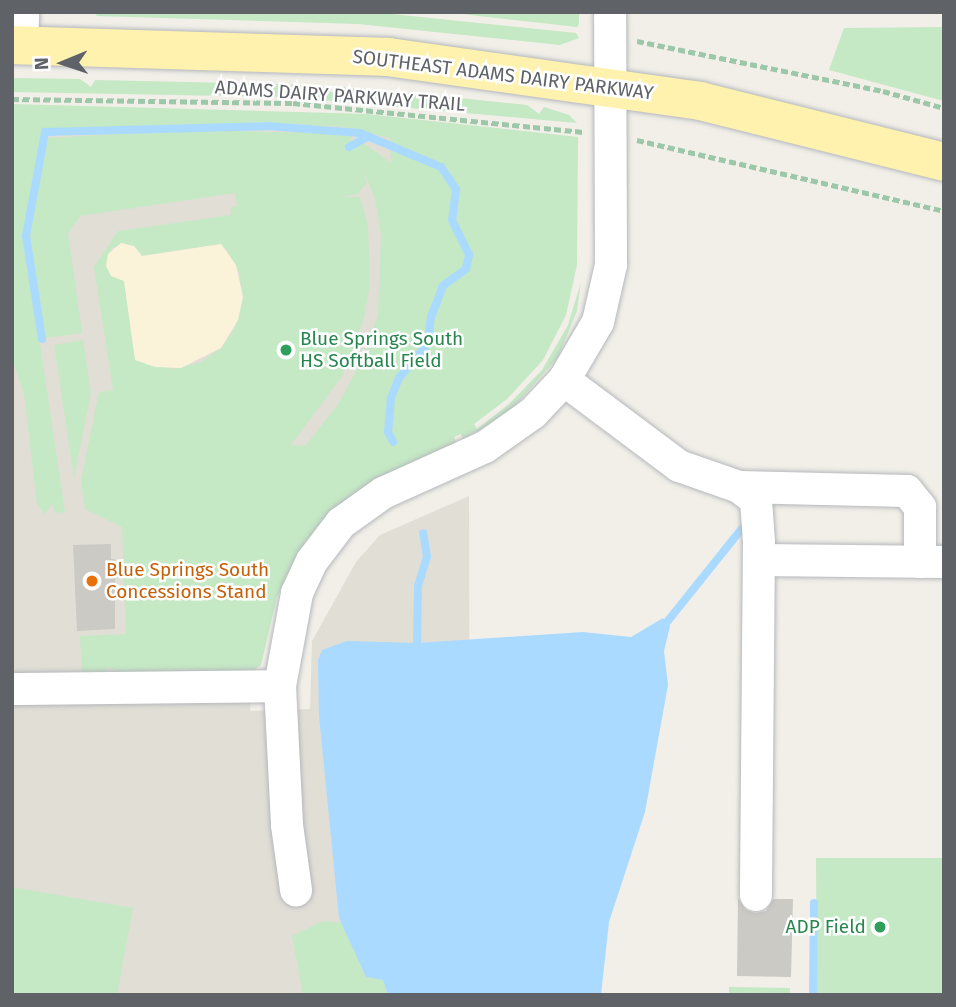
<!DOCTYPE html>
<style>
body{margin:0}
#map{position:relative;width:956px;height:1007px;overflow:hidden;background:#f1efe8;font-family:"Fira Sans",sans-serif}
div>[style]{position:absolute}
.education>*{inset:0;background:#e1ded6}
.green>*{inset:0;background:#c5e8c5}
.sand>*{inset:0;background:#fbf3d9}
.water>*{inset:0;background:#aadaff}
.stream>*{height:8px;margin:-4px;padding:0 4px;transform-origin:4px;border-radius:4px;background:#aadaff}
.building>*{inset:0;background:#cccac5}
.path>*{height:4.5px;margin-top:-2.25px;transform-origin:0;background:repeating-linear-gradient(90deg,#9cc7a9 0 7px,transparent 0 10.5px)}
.roads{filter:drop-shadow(0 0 2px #b5b8bc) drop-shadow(0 0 2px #b5b8bc)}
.minor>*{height:32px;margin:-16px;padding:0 16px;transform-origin:16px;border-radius:16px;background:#fff}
.major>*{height:38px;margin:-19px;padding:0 19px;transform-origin:19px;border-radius:19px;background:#fff2af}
.dots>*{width:19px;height:19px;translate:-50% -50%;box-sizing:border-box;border:4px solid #fff;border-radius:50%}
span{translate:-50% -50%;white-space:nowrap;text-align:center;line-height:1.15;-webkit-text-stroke:5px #fff;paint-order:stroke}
.street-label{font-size:19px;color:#5f6368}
.leisure-label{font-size:19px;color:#27864d}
.left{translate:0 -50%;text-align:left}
.right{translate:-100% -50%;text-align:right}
.food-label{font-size:19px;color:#c56008}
.frame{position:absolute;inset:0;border:14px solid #5f6368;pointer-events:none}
.north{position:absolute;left:28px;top:28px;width:70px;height:70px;-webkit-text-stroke:5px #fff;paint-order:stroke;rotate:268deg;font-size:19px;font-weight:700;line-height:28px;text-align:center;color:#5f6368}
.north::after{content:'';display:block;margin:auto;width:24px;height:32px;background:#5f6368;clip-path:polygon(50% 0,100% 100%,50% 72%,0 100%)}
</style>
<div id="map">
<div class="education">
<i style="clip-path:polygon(12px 116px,473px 126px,252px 640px,250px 711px,310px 709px,312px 641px,356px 562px,380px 535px,469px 496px,470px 995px,12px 995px)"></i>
</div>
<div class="green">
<i style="clip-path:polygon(94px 12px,373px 12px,576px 33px,579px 38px,560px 45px,358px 24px,97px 16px)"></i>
<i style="clip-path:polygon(444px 12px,579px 12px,579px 24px,577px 27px)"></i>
<i style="clip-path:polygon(944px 27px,944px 101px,829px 70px,844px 28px)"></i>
<i style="clip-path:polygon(12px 78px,80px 79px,91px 87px,95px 80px,283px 84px,322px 86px,335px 94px,341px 87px,370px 89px,527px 105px,539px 114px,544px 107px,569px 115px,577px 123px,287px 97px,12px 92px)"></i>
<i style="clip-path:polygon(evenodd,12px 104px,367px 114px,578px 137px,577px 265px,566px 315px,543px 360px,507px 399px,474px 424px,477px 429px,508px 405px,542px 370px,568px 325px,581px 282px,577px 311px,558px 357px,507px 415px,463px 439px,461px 434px,454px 437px,456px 442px,297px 557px,277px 597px,261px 665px,253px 671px,119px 673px,108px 667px,107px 672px,82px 674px,80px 636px,126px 634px,122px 527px,85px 509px,81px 481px,99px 392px,113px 390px,94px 267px,118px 231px,231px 215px,231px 207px,237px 206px,235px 193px,80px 216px,68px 233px,82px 333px,44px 338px,28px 236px,46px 138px,187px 130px,328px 133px,352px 135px,348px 149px,361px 141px,391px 163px,390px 138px,343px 127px,276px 123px,43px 129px,25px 242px,65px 512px,55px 513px,53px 503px,45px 514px,37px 504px,24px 394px,12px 358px,12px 104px,360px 161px,375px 199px,381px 235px,378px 315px,363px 358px,339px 403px,306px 445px,290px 446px,343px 375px,364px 318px,370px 284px,368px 225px,360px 197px,341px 197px,358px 194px,367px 182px,360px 161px,12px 104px,122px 243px,133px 246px,141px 256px,221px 244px,227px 250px,239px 273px,243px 297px,235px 328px,221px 348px,201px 362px,174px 369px,135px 360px,124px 280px,111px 249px,122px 243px)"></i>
<i style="clip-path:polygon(83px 340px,91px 393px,74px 478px,54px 345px)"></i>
<i style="clip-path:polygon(816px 858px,944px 858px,944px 995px,817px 995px)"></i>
<i style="clip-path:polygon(12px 887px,133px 908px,117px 995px,12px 995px)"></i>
<i style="clip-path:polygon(323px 921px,342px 923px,366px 977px,383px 980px,388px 995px,303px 995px,292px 936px)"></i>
<i style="clip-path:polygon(729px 987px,790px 988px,790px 995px,729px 995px)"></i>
</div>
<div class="sand">
<i style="clip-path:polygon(121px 243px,134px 246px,142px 256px,221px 244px,236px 265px,243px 297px,238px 320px,221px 348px,181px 368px,155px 367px,135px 360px,124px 281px,111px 276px,106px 266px,108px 254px)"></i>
</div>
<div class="water">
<i style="clip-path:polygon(663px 618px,670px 626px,664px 651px,668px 685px,645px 812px,609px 922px,601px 995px,388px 995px,383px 980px,366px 977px,339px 918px,319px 716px,318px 660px,322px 650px,347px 641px,417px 643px,583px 632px,631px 637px)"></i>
</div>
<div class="stream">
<i style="left:349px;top:147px;width:21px;rotate:-29deg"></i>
<i style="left:42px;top:339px;width:104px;rotate:-98.8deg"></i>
<i style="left:26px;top:236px;width:106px;rotate:-79.6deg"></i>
<i style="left:45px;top:132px;width:222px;rotate:-1.5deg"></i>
<i style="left:267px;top:126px;width:93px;rotate:4.3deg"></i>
<i style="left:360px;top:133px;width:88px;rotate:22.8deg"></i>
<i style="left:441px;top:167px;width:27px;rotate:56deg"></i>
<i style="left:456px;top:189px;width:31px;rotate:97deg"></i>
<i style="left:452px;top:220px;width:39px;rotate:64deg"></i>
<i style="left:469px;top:255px;width:14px;rotate:102deg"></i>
<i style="left:466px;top:269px;width:29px;rotate:144deg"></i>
<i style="left:443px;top:286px;width:33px;rotate:111deg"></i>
<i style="left:431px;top:317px;width:26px;rotate:97deg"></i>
<i style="left:428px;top:343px;width:45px;rotate:129.6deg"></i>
<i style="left:399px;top:378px;width:22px;rotate:112deg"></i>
<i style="left:391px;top:398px;width:34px;rotate:95deg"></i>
<i style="left:388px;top:432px;width:11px;rotate:63deg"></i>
<i style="left:667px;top:622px;width:123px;rotate:-51.3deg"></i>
<i style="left:417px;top:643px;width:57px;rotate:-89deg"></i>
<i style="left:418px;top:586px;width:30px;rotate:-73deg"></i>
<i style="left:427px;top:557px;width:24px;rotate:-99deg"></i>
<i style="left:813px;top:995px;width:92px;rotate:-89.4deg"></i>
</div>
<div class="building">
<i style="clip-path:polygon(111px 544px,111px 559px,115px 559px,115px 629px,77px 631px,73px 545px)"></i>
<i style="clip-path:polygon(738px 898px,746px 910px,755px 913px,766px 911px,773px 899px,793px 899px,791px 977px,737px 976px)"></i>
</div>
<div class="path">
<i style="left:637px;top:41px;width:251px;rotate:11.5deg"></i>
<i style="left:883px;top:91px;width:63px;rotate:15.6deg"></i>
<i style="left:12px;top:99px;width:281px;rotate:0.8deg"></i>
<i style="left:293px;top:103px;width:292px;rotate:5.7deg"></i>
<i style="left:637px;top:140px;width:315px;rotate:13deg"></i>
</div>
<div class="roads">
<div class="minor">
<i style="left:22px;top:46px;width:34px;rotate:-88deg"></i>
<i style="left:564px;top:380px;width:144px;rotate:36.8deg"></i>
<i style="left:679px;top:466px;width:64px;rotate:19.3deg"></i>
<i style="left:739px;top:487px;width:21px;rotate:37deg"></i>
<i style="left:756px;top:500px;width:42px;rotate:85.9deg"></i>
<i style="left:759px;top:542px;width:353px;rotate:90.5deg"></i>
<i style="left:739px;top:487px;width:168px;rotate:1.4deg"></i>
<i style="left:907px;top:491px;width:21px;rotate:51deg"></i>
<i style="left:920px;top:507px;width:55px;rotate:90deg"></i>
<i style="left:759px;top:560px;width:185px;rotate:0.6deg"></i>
<i style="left:280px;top:686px;width:95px;rotate:-79.6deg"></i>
<i style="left:297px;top:593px;width:35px;rotate:-65deg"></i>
<i style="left:312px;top:561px;width:48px;rotate:-52.7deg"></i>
<i style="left:341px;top:523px;width:52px;rotate:-35.5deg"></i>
<i style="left:383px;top:493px;width:112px;rotate:-24.3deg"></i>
<i style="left:485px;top:447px;width:59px;rotate:-35.3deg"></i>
<i style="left:533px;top:413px;width:45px;rotate:-46.8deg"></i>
<i style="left:564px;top:380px;width:67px;rotate:-59.6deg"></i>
<i style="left:598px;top:322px;width:58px;rotate:-77.2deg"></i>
<i style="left:611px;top:265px;width:253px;rotate:-90.2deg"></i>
<i style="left:12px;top:689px;width:268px;rotate:-0.6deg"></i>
<i style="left:280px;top:686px;width:139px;rotate:87.1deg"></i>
<i style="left:287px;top:825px;width:66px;rotate:82.1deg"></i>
</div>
<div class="major">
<i style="left:12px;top:45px;width:376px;rotate:1.8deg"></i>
<i style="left:388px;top:57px;width:315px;rotate:8deg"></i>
<i style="left:700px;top:101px;width:252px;rotate:14deg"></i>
</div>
</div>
<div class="dots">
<i style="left:286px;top:350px;background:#2e9e5b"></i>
<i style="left:92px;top:581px;background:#e8710a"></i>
<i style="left:880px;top:927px;background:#2e9e5b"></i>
</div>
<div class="street-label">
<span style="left:503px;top:75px;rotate:7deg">SOUTHEAST ADAMS DAIRY PARKWAY</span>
<span style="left:340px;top:96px;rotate:4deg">ADAMS DAIRY PARKWAY TRAIL</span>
</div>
<div class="leisure-label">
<span class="left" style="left:300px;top:350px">Blue Springs South<br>HS Softball Field</span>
<span class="right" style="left:866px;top:927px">ADP Field</span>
</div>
<div class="food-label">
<span class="left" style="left:106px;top:581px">Blue Springs South<br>Concessions Stand</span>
</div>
<div class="frame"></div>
<div class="north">N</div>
</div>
